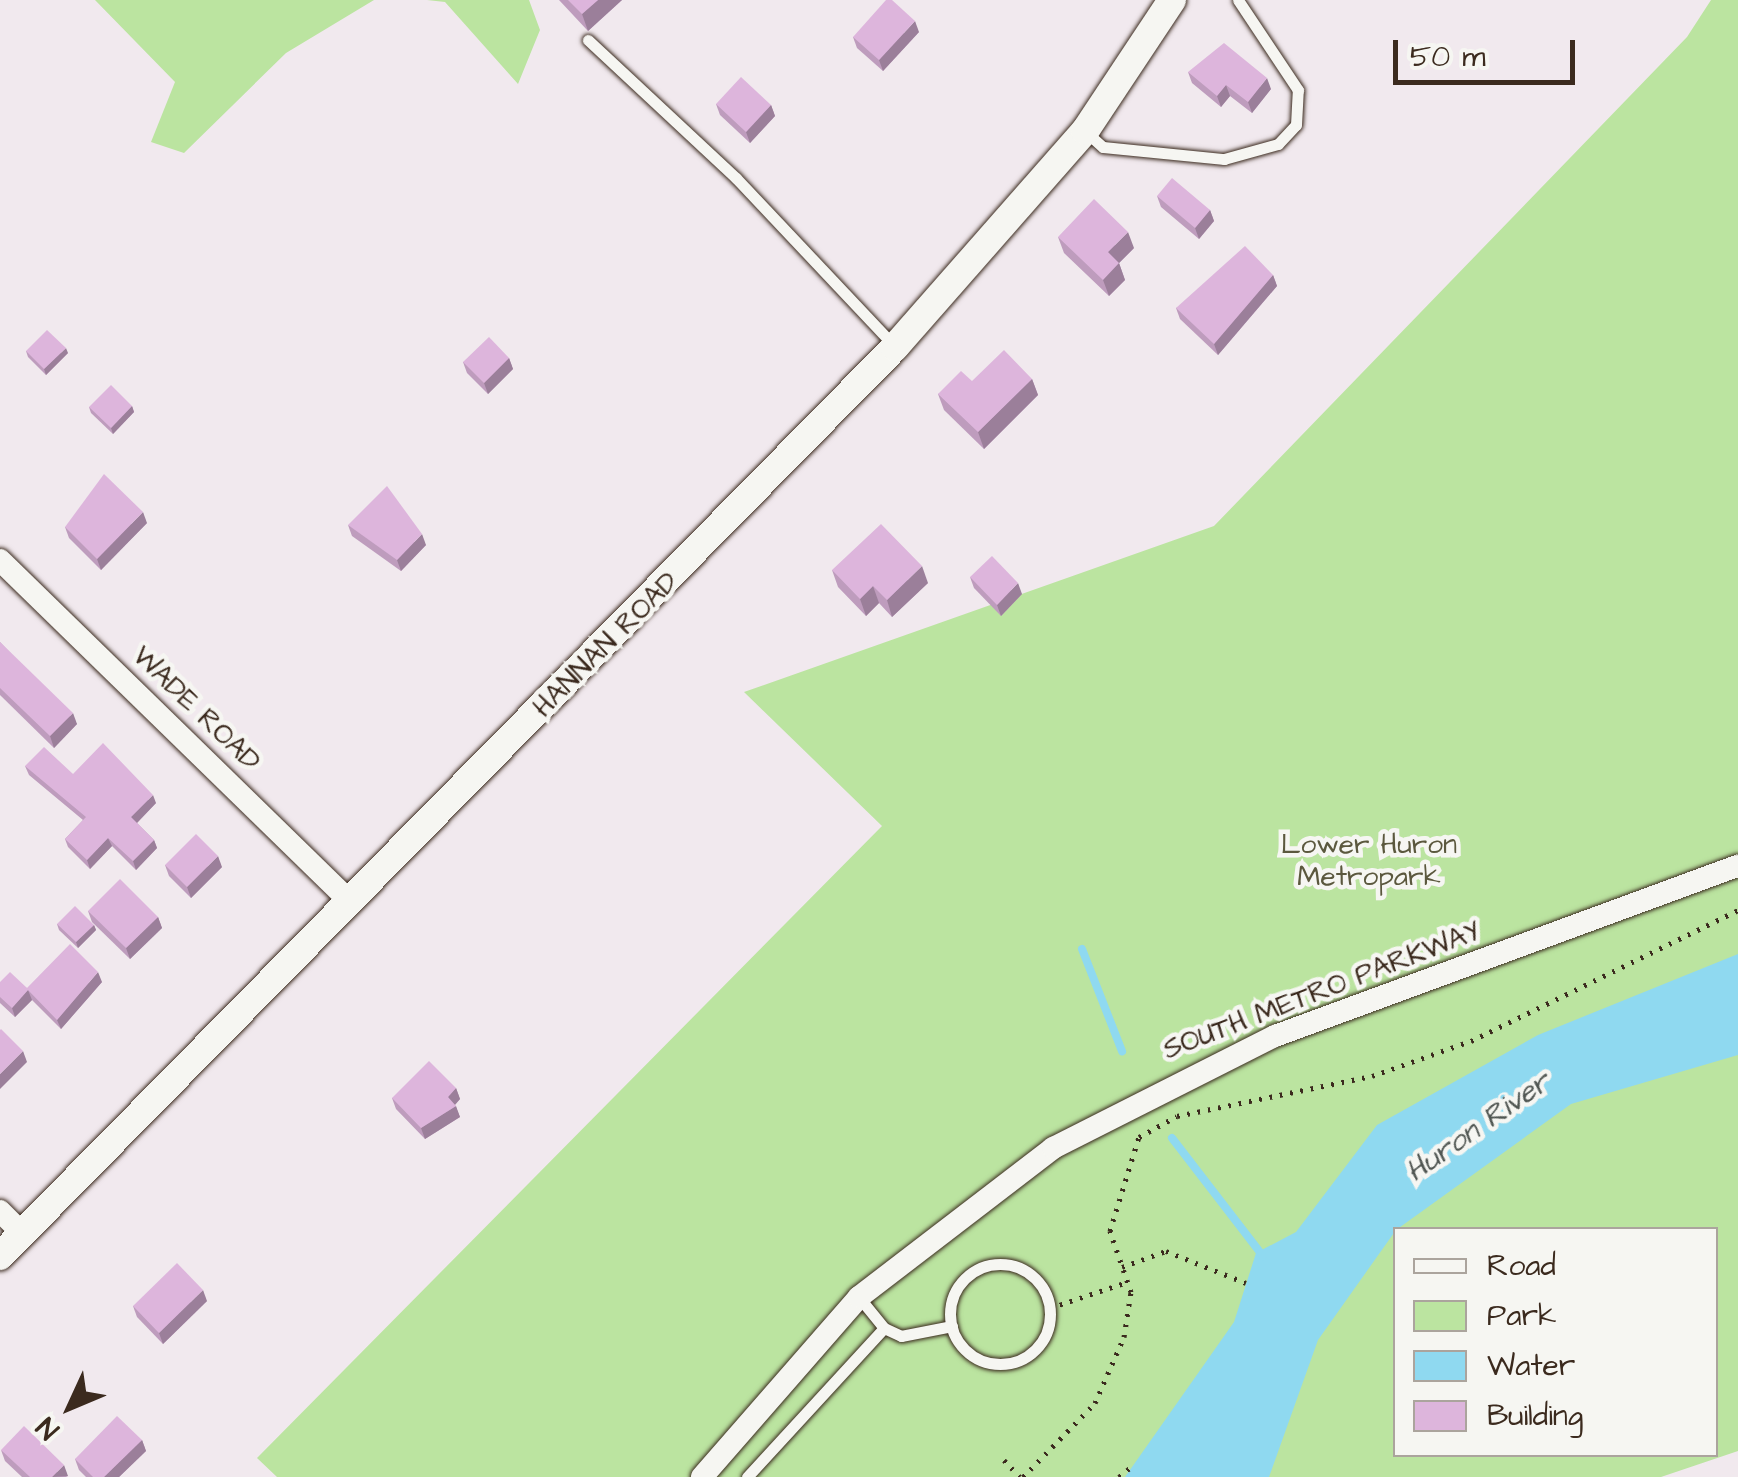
<!DOCTYPE html>
<style>
body{margin:0}
#map{position:relative;width:1738px;height:1477px;overflow:hidden;background:#f1e9ee;font-family:"Architects Daughter",sans-serif}
div>[style]{position:absolute}
.green>*{inset:0;background:#bbe4a0}
.water>*{inset:0;background:#8fd9f0}
.stream>*{height:8px;margin:-4px;padding:0 4px;transform-origin:4px;border-radius:4px;background:#8fd9f0}
.path>*{height:5px;margin-top:-2.5px;transform-origin:0;background:repeating-linear-gradient(90deg,#3b2a1e 0 2.5px,transparent 0 10.5px)}
.roads{filter:drop-shadow(0 0 2px #3b2a1e) drop-shadow(0 0 2px #3b2a1e)}
.service>*{height:11px;margin:-5.5px;padding:0 5.5px;transform-origin:5.5px;border-radius:5.5px;background:#f6f6f2}
.service>.ring{margin:-5.5px;padding:0;box-sizing:content-box;background:none;border:11px solid #f6f6f2;border-radius:50%}
.minor>*{height:22px;margin:-11px;padding:0 11px;transform-origin:11px;border-radius:11px;background:#f6f6f2}
.tertiary>*{height:28px;margin:-14px;padding:0 14px;transform-origin:14px;border-radius:14px;background:#f6f6f2}
.wall>*{inset:0;background:#be9cbd}
.shaded-wall>*{inset:0;background:#9b7f9a}
.building>*{inset:0;background:#ddb5dc}
span{translate:-50% -50%;white-space:nowrap;text-align:center;line-height:1.15;-webkit-text-stroke:9px #f6f6f2;paint-order:stroke}
.street-label{font-size:28px;color:#3b2a1e}
.park-label{font-size:28px;color:#5b583e}
.water-label{font-size:30px;color:#505652;font-style:italic}
.legend{position:absolute;left:1393px;top:1227px;width:325px;height:230px;box-sizing:border-box;background:#f6f6f2;border:2px solid #aba49d;margin:0;padding:12px 18px;list-style:none;font-size:30px;color:#3b2a1e}
.legend li{display:flex;align-items:center;gap:20px;height:50px}
.legend b{width:50px;border:2px solid #aba49d}
.north{position:absolute;left:20px;top:1357px;width:100px;height:100px;-webkit-text-stroke:8px #f6f6f2;paint-order:stroke;rotate:226deg;font-size:28px;font-weight:700;line-height:40px;text-align:center;color:#3b2a1e}
.north::after{content:'';display:block;margin:auto;width:35px;height:45px;background:#3b2a1e;clip-path:polygon(50% 0,100% 100%,50% 72%,0 100%)}
.scale{position:absolute;left:1393px;top:40px;width:182px;height:45px;box-sizing:border-box;border:5px solid #3b2a1e;border-top:0;padding-left:12px;font-size:30px;line-height:35px;white-space:nowrap;color:#3b2a1e;-webkit-text-stroke:8px #f6f6f2;paint-order:stroke}
</style>
<div id="map">
<div class="green">
<i style="clip-path:polygon(95px 0,374px 0,286px 53px,184px 153px,151px 142px,175px 82px)"></i>
<i style="clip-path:polygon(427px 0,529px 0,540px 30px,518px 84px,445px 2px)"></i>
<i style="clip-path:polygon(evenodd,1711px 0,1738px 0,1738px 1451px,1661px 1477px,277px 1477px,257px 1458px,882px 826px,744px 692px,1214px 526px,1687px 37px,1711px 0,1396px 1230px,1716px 1230px,1716px 1454px,1396px 1454px,1396px 1230px)"></i>
</div>
<div class="water">
<i style="clip-path:polygon(1738px 954px,1738px 1055px,1571px 1104px,1396px 1230px,1318px 1340px,1269px 1477px,1125px 1477px,1234px 1322px,1256px 1253px,1296px 1232px,1377px 1125px,1538px 1035px)"></i>
</div>
<div class="stream">
<i style="left:1082px;top:949px;width:110px;rotate:68.6deg"></i>
<i style="left:1172px;top:1138px;width:149px;rotate:52.4deg"></i>
</div>
<div class="path">
<i style="left:1122px;top:1267px;width:47px;rotate:-20deg"></i>
<i style="left:1166px;top:1251px;width:86px;rotate:21.8deg"></i>
<i style="left:1050px;top:1308px;width:81px;rotate:-18.7deg"></i>
<i style="left:1004px;top:1460px;width:23px;rotate:47deg"></i>
<i style="left:1023px;top:1477px;width:103px;rotate:-45.8deg"></i>
<i style="left:1095px;top:1403px;width:72px;rotate:-66.3deg"></i>
<i style="left:1124px;top:1337px;width:46px;rotate:-81.2deg"></i>
<i style="left:1131px;top:1292px;width:65px;rotate:-109deg"></i>
<i style="left:1110px;top:1231px;width:98px;rotate:-72.9deg"></i>
<i style="left:1139px;top:1137px;width:43px;rotate:-28.9deg"></i>
<i style="left:1177px;top:1116px;width:199px;rotate:-11.6deg"></i>
<i style="left:1372px;top:1076px;width:105px;rotate:-19.5deg"></i>
<i style="left:1471px;top:1041px;width:297px;rotate:-26.1deg"></i>
<i style="left:1119px;top:1477px;width:17px;rotate:-40deg"></i>
</div>
<div class="roads">
<div class="service">
<i style="left:588px;top:40px;width:202px;rotate:43deg"></i>
<i style="left:736px;top:178px;width:232px;rotate:46.7deg"></i>
<i style="left:1085px;top:131px;width:24px;rotate:42deg"></i>
<i style="left:1103px;top:147px;width:122px;rotate:5.7deg"></i>
<i style="left:1224px;top:159px;width:56px;rotate:-15.5deg"></i>
<i style="left:1278px;top:144px;width:26px;rotate:-47deg"></i>
<i style="left:1296px;top:125px;width:35px;rotate:-87deg"></i>
<i style="left:1298px;top:90px;width:108px;rotate:-123.7deg"></i>
<i class="ring" style="left:950px;top:1264px;width:89px;height:89px"></i>
<i style="left:884px;top:1328px;width:19px;rotate:25deg"></i>
<i style="left:901px;top:1336px;width:52px;rotate:-11.1deg"></i>
<i style="left:747px;top:1477px;width:202px;rotate:-47.4deg"></i>
<i style="left:884px;top:1328px;width:40px;rotate:-129deg"></i>
</div>
<div class="minor">
<i style="left:0;top:560px;width:489px;rotate:44.3deg"></i>
<i style="left:0;top:1211px;width:31px;rotate:45deg"></i>
<i style="left:702px;top:1477px;width:239px;rotate:-48.9deg"></i>
<i style="left:859px;top:1297px;width:245px;rotate:-37.5deg"></i>
<i style="left:1053px;top:1148px;width:249px;rotate:-26.8deg"></i>
<i style="left:1275px;top:1036px;width:493px;rotate:-20.2deg"></i>
</div>
<div class="tertiary">
<i style="left:0;top:1256px;width:1276px;rotate:-45.44deg"></i>
<i style="left:895px;top:347px;width:288px;rotate:-48.7deg"></i>
<i style="left:1085px;top:131px;width:157px;rotate:-56.4deg"></i>
</div>
</div>
<div class="wall">
<i style="clip-path:polygon(559px 0,622px 0,588px 31px)"></i>
<i style="clip-path:polygon(919px 32px,883px 71px,857px 48px,853px 37px)"></i>
<i style="clip-path:polygon(1188px 72px,1271px 89px,1252px 113px,1230px 96px,1221px 107px,1192px 83px)"></i>
<i style="clip-path:polygon(716px 104px,771px 105px,775px 116px,750px 143px,720px 115px)"></i>
<i style="clip-path:polygon(1157px 196px,1210px 210px,1214px 221px,1199px 239px,1161px 207px)"></i>
<i style="clip-path:polygon(1058px 237px,1134px 248px,1119px 263px,1125px 280px,1109px 296px,1064px 253px)"></i>
<i style="clip-path:polygon(1273px 275px,1277px 286px,1218px 355px,1180px 319px,1176px 308px)"></i>
<i style="clip-path:polygon(26px 351px,68px 353px,46px 375px,28px 357px)"></i>
<i style="clip-path:polygon(509px 358px,513px 369px,488px 394px,467px 373px,463px 362px)"></i>
<i style="clip-path:polygon(1032px 379px,1038px 395px,984px 449px,944px 410px,938px 394px,972px 381px)"></i>
<i style="clip-path:polygon(132px 406px,134px 412px,113px 434px,91px 413px,89px 407px)"></i>
<i style="clip-path:polygon(147px 523px,101px 570px,69px 538px,65px 527px)"></i>
<i style="clip-path:polygon(348px 525px,426px 545px,401px 571px,352px 536px)"></i>
<i style="clip-path:polygon(832px 570px,928px 583px,892px 617px,879px 603px,866px 616px,838px 587px)"></i>
<i style="clip-path:polygon(970px 577px,1022px 594px,1001px 616px,974px 588px)"></i>
<i style="clip-path:polygon(0 642px,77px 724px,54px 748px,0 695px)"></i>
<i style="clip-path:polygon(25px 766px,73px 774px,156px 803px,137px 823px,154px 840px,157px 848px,136px 870px,112px 846px,90px 869px,68px 847px,65px 839px,83px 820px,29px 775px)"></i>
<i style="clip-path:polygon(165px 865px,222px 867px,191px 898px,169px 876px)"></i>
<i style="clip-path:polygon(88px 911px,158px 917px,162px 928px,130px 959px,92px 922px)"></i>
<i style="clip-path:polygon(57px 924px,94px 925px,96px 930px,78px 948px,59px 930px)"></i>
<i style="clip-path:polygon(0 982px,27px 988px,102px 982px,61px 1029px,32px 1000px,15px 1017px,0 1003px)"></i>
<i style="clip-path:polygon(456px 1088px,460px 1099px,455px 1105px,460px 1117px,425px 1139px,396px 1109px,392px 1098px)"></i>
<i style="clip-path:polygon(207px 1301px,163px 1344px,137px 1317px,133px 1306px)"></i>
<i style="clip-path:polygon(142px 1440px,146px 1451px,119px 1477px,86px 1477px,79px 1470px,75px 1459px)"></i>
<i style="clip-path:polygon(1px 1450px,68px 1476px,66px 1477px,22px 1477px,5px 1461px)"></i>
</div>
<div class="shaded-wall">
<i style="clip-path:polygon(598px 0,622px 0,588px 31px,582px 14px)"></i>
<i style="clip-path:polygon(915px 21px,919px 32px,883px 71px,879px 60px)"></i>
<i style="clip-path:polygon(1267px 78px,1271px 89px,1252px 113px,1248px 102px)"></i>
<i style="clip-path:polygon(1226px 85px,1230px 96px,1221px 107px,1217px 96px)"></i>
<i style="clip-path:polygon(771px 105px,775px 116px,750px 143px,746px 132px)"></i>
<i style="clip-path:polygon(1210px 210px,1214px 221px,1199px 239px,1195px 228px)"></i>
<i style="clip-path:polygon(1128px 232px,1134px 248px,1119px 263px,1125px 280px,1109px 296px,1103px 280px,1108px 252px)"></i>
<i style="clip-path:polygon(1273px 275px,1277px 286px,1218px 355px,1214px 344px)"></i>
<i style="clip-path:polygon(66px 348px,68px 353px,46px 375px,44px 369px)"></i>
<i style="clip-path:polygon(509px 358px,513px 369px,488px 394px,484px 383px)"></i>
<i style="clip-path:polygon(1032px 379px,1038px 395px,984px 449px,978px 432px)"></i>
<i style="clip-path:polygon(132px 406px,134px 412px,113px 434px,111px 428px)"></i>
<i style="clip-path:polygon(143px 512px,147px 523px,101px 570px,97px 559px)"></i>
<i style="clip-path:polygon(422px 534px,426px 545px,401px 571px,397px 560px)"></i>
<i style="clip-path:polygon(922px 566px,928px 583px,892px 617px,887px 600px)"></i>
<i style="clip-path:polygon(1018px 583px,1022px 594px,1001px 616px,997px 605px)"></i>
<i style="clip-path:polygon(873px 586px,879px 603px,866px 616px,860px 599px)"></i>
<i style="clip-path:polygon(73px 713px,77px 724px,54px 748px,50px 736px)"></i>
<i style="clip-path:polygon(153px 795px,156px 803px,134px 826px,131px 817px)"></i>
<i style="clip-path:polygon(108px 838px,112px 846px,90px 869px,87px 860px)"></i>
<i style="clip-path:polygon(154px 840px,157px 848px,136px 870px,133px 861px)"></i>
<i style="clip-path:polygon(218px 856px,222px 867px,191px 898px,187px 887px)"></i>
<i style="clip-path:polygon(158px 917px,162px 928px,130px 959px,126px 948px)"></i>
<i style="clip-path:polygon(94px 925px,96px 930px,78px 948px,76px 942px)"></i>
<i style="clip-path:polygon(98px 972px,102px 982px,61px 1029px,57px 1020px)"></i>
<i style="clip-path:polygon(28px 990px,32px 1000px,15px 1017px,12px 1008px)"></i>
<i style="clip-path:polygon(23px 1051px,27px 1062px,0 1089px,0 1074px)"></i>
<i style="clip-path:polygon(456px 1088px,460px 1099px,452px 1108px,448px 1097px)"></i>
<i style="clip-path:polygon(456px 1106px,460px 1117px,425px 1139px,421px 1128px)"></i>
<i style="clip-path:polygon(203px 1290px,207px 1301px,163px 1344px,159px 1333px)"></i>
<i style="clip-path:polygon(142px 1440px,146px 1451px,119px 1477px,104px 1477px)"></i>
<i style="clip-path:polygon(64px 1465px,68px 1476px,52px 1477px)"></i>
</div>
<div class="building">
<i style="clip-path:polygon(568px 0,598px 0,582px 14px)"></i>
<i style="clip-path:polygon(886px 0,892px 0,915px 21px,879px 60px,853px 37px)"></i>
<i style="clip-path:polygon(1224px 43px,1267px 78px,1248px 102px,1226px 85px,1217px 96px,1188px 72px)"></i>
<i style="clip-path:polygon(741px 77px,771px 105px,746px 132px,716px 104px)"></i>
<i style="clip-path:polygon(1172px 178px,1210px 210px,1195px 228px,1157px 196px)"></i>
<i style="clip-path:polygon(1094px 199px,1128px 232px,1108px 252px,1119px 263px,1103px 280px,1058px 237px)"></i>
<i style="clip-path:polygon(1245px 246px,1273px 275px,1214px 344px,1176px 308px)"></i>
<i style="clip-path:polygon(47px 330px,66px 348px,44px 369px,26px 351px)"></i>
<i style="clip-path:polygon(489px 337px,509px 358px,484px 383px,463px 362px)"></i>
<i style="clip-path:polygon(1004px 350px,1032px 379px,978px 432px,938px 394px,961px 371px,972px 381px)"></i>
<i style="clip-path:polygon(111px 385px,132px 406px,111px 428px,89px 407px)"></i>
<i style="clip-path:polygon(104px 474px,143px 512px,97px 559px,65px 527px)"></i>
<i style="clip-path:polygon(387px 486px,422px 534px,397px 560px,348px 525px)"></i>
<i style="clip-path:polygon(881px 524px,922px 566px,887px 600px,873px 586px,860px 599px,832px 570px)"></i>
<i style="clip-path:polygon(992px 556px,1018px 583px,997px 605px,970px 577px)"></i>
<i style="clip-path:polygon(0 642px,73px 713px,50px 736px,0 688px)"></i>
<i style="clip-path:polygon(103px 743px,153px 795px,131px 817px,154px 840px,133px 861px,108px 838px,87px 860px,65px 839px,86px 817px,25px 766px,44px 747px,73px 774px)"></i>
<i style="clip-path:polygon(196px 834px,218px 856px,187px 887px,165px 865px)"></i>
<i style="clip-path:polygon(120px 879px,158px 917px,126px 948px,88px 911px)"></i>
<i style="clip-path:polygon(75px 906px,94px 925px,76px 942px,57px 924px)"></i>
<i style="clip-path:polygon(70px 944px,98px 972px,57px 1020px,28px 990px,12px 1008px,0 997px,0 982px,10px 972px,27px 988px)"></i>
<i style="clip-path:polygon(1px 1029px,23px 1051px,0 1074px,0 1030px)"></i>
<i style="clip-path:polygon(429px 1061px,456px 1088px,448px 1097px,456px 1106px,421px 1128px,392px 1098px)"></i>
<i style="clip-path:polygon(177px 1263px,203px 1290px,159px 1333px,133px 1306px)"></i>
<i style="clip-path:polygon(117px 1416px,142px 1440px,104px 1477px,93px 1477px,75px 1459px)"></i>
<i style="clip-path:polygon(24px 1426px,64px 1465px,52px 1477px,30px 1477px,1px 1450px)"></i>
</div>
<div class="street-label">
<span style="left:606px;top:645px;rotate:-45deg">HANNAN ROAD</span>
<span style="left:196px;top:709px;rotate:44deg">WADE ROAD</span>
<span style="left:1322px;top:991px;rotate:-21deg">SOUTH METRO PARKWAY</span>
</div>
<div class="park-label">
<span style="left:1369px;top:861px">Lower Huron<br>Metropark</span>
</div>
<div class="water-label">
<span style="left:1478px;top:1127px;rotate:-35deg">Huron River</span>
</div>
<ul class="legend">
<li><b style="height:12px;background:#f6f6f2"></b>Road</li>
<li><b style="height:28px;background:#bbe4a0"></b>Park</li>
<li><b style="height:28px;background:#8fd9f0"></b>Water</li>
<li><b style="height:28px;background:#ddb5dc"></b>Building</li>
</ul>
<div class="north">N</div>
<div class="scale">50 m</div>
</div>
